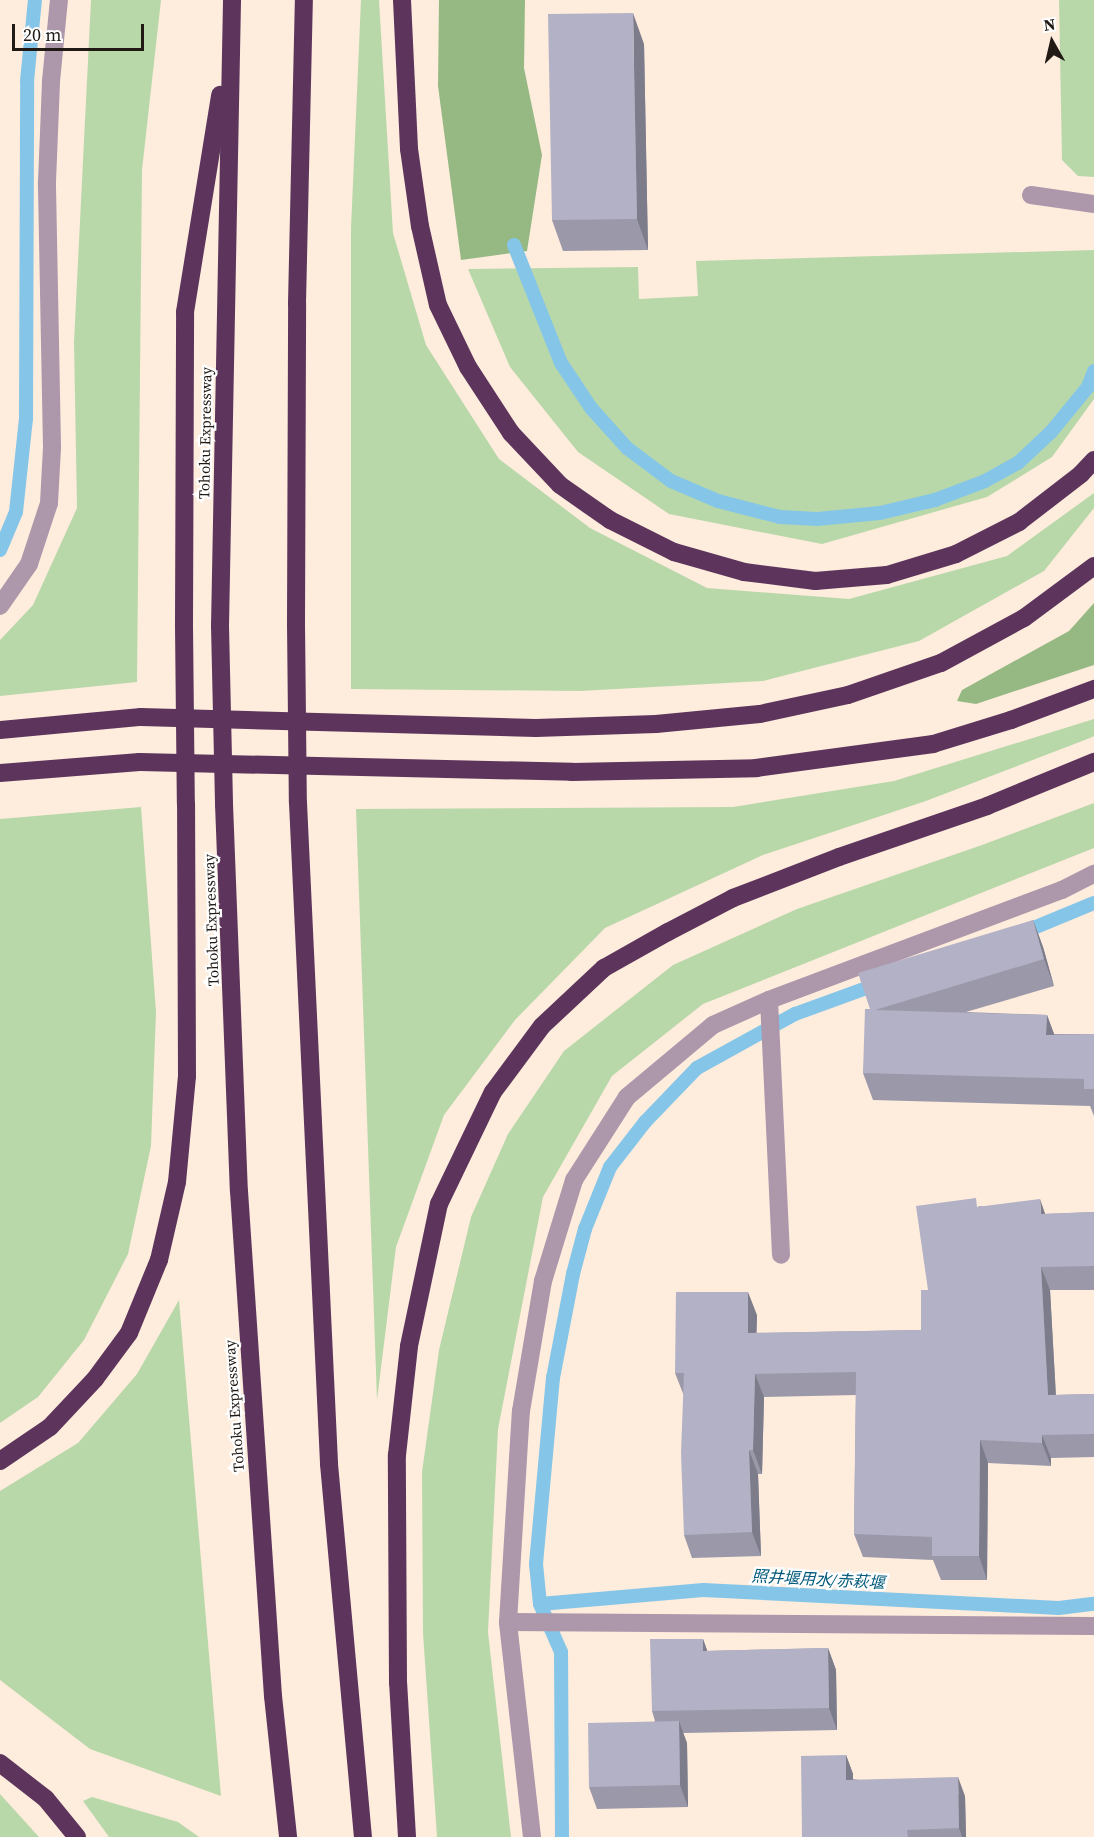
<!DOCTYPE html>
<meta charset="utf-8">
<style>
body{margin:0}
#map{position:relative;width:1094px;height:1837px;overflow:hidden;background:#feecdd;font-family:"Source Serif 4","Noto Sans JP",serif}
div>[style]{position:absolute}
.green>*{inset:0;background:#b9d8aa}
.forest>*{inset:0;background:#96b984}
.stream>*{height:14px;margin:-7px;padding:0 7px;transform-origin:7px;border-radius:7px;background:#85c6e8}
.lane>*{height:18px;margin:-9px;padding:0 9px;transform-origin:9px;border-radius:9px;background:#ac97ab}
.street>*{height:18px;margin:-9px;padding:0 9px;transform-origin:9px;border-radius:9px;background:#ac97ab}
.highway>*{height:18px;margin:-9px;padding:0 9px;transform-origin:9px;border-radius:9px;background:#5d355c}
.highway-bridge>*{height:18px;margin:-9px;padding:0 9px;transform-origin:9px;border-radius:9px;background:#5d355c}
.wall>*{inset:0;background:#9a98a9}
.shaded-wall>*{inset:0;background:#7d7c8a}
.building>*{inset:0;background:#b3b1c5}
span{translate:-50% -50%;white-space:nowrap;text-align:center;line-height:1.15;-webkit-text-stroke:4.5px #fff;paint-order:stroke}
.street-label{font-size:15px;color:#201914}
.water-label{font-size:16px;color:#00597a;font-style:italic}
.north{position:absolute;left:1022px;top:12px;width:60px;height:60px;-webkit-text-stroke:4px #fff;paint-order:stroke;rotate:352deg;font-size:16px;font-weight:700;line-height:24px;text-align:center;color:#201914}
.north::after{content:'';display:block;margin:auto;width:21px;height:27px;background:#201914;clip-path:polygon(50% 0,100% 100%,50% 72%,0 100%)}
.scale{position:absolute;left:12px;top:24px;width:132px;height:27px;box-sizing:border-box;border:3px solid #201914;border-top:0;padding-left:8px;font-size:18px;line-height:21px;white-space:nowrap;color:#201914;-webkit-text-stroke:4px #fff;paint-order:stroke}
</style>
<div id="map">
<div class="green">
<i style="clip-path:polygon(91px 0,161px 0,142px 170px,137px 682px,0 696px,0 640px,33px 605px,77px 508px,74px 342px)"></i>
<i style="clip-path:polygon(361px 0,379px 0,393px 233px,426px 345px,499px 459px,590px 528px,707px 588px,849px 599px,1007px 556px,1094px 493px,1094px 508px,1044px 571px,919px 641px,763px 681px,580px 691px,351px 689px,351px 228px)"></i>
<i style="clip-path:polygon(1059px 0,1094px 0,1094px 177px,1078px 176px,1062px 160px)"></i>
<i style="clip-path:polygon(1094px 250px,1094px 399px,1052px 457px,987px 497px,822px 544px,669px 514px,578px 452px,510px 367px,468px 269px,638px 267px,639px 299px,698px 296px,696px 261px)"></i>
<i style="clip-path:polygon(1094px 719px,1094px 736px,1090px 738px,926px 801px,763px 855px,605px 928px,515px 1020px,444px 1115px,396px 1247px,377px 1400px,356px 809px,733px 807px,894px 781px)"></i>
<i style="clip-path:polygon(1094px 803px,1094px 848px,703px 1004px,612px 1076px,543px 1197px,498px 1429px,488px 1632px,511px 1837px,437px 1837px,423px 1633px,422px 1472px,439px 1350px,471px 1217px,508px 1134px,564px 1051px,673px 965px,797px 909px,982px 845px)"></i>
<i style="clip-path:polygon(141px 807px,156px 1012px,151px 1146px,128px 1254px,84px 1340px,38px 1397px,0 1423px,0 819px)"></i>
<i style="clip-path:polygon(179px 1300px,221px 1796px,90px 1749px,0 1680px,0 1491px,78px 1443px,137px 1374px)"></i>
<i style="clip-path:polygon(0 1794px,39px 1837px,0 1837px)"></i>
<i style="clip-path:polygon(92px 1797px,178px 1822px,199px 1837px,109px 1837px,83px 1801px)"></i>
</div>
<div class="forest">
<i style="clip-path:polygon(439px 0,525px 0,524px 68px,542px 155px,527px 251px,461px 260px,438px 86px)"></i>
<i style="clip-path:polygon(1094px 603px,1094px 665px,976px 704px,957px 701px,962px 690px,1069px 631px)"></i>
</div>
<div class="stream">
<i style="left:514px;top:245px;width:127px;rotate:68.3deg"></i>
<i style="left:561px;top:363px;width:54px;rotate:56.3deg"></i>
<i style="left:591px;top:408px;width:54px;rotate:48deg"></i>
<i style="left:627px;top:448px;width:55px;rotate:36.9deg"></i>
<i style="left:671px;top:481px;width:51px;rotate:23.1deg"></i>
<i style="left:718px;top:501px;width:64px;rotate:14.5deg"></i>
<i style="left:780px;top:517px;width:37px;rotate:3deg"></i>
<i style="left:817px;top:519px;width:63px;rotate:-5.4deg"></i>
<i style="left:880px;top:513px;width:57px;rotate:-13.3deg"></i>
<i style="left:935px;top:500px;width:53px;rotate:-20.8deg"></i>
<i style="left:985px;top:481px;width:38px;rotate:-29deg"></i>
<i style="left:1018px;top:463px;width:45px;rotate:-43.2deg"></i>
<i style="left:1051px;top:432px;width:58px;rotate:-50.6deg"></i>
<i style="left:1088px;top:387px;width:17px;rotate:-69deg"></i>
<i style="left:0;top:550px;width:41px;rotate:-67.2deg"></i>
<i style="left:16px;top:512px;width:94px;rotate:-83.9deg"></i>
<i style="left:26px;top:419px;width:338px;rotate:-89.8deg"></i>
<i style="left:27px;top:81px;width:81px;rotate:-84.4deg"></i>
<i style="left:1019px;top:934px;width:81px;rotate:-22.5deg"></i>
<i style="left:540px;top:1604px;width:164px;rotate:-4.9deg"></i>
<i style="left:703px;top:1590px;width:356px;rotate:2.9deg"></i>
<i style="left:1059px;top:1608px;width:35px;rotate:-7deg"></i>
<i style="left:562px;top:1837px;width:185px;rotate:-90.3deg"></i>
<i style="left:561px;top:1652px;width:52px;rotate:-113.6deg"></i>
<i style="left:540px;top:1604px;width:40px;rotate:-95.7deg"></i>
<i style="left:536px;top:1564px;width:187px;rotate:-84.8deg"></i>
<i style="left:553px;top:1378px;width:106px;rotate:-79.1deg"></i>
<i style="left:573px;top:1274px;width:47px;rotate:-75.1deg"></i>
<i style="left:585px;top:1229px;width:67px;rotate:-68deg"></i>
<i style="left:610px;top:1167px;width:57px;rotate:-52.1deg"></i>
<i style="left:645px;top:1122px;width:75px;rotate:-46.1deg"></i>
<i style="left:697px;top:1068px;width:112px;rotate:-28.9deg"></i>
<i style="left:795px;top:1014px;width:90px;rotate:-20deg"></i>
</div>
<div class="lane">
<i style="left:1031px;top:195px;width:64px;rotate:8.1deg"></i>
<i style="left:769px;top:1000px;width:255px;rotate:87.3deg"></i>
</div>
<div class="street">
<i style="left:0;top:606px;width:51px;rotate:-55.4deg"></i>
<i style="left:29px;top:564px;width:64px;rotate:-71.8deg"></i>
<i style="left:49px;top:503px;width:56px;rotate:-86.9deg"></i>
<i style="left:52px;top:447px;width:265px;rotate:-91.1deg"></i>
<i style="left:47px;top:182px;width:101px;rotate:-87.7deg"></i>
<i style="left:51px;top:81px;width:81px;rotate:-84.4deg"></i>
<i style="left:508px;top:1622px;width:586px;rotate:0.39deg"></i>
<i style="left:532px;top:1837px;width:216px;rotate:-96.4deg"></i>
<i style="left:508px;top:1622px;width:211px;rotate:-86.5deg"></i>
<i style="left:521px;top:1411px;width:132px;rotate:-80.4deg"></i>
<i style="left:543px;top:1281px;width:106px;rotate:-72.9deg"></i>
<i style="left:574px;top:1180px;width:98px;rotate:-57.4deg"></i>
<i style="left:627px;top:1097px;width:112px;rotate:-39.9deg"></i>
<i style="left:713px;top:1025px;width:61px;rotate:-24.1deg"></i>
<i style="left:769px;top:1000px;width:313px;rotate:-20.6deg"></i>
<i style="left:1062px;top:890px;width:36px;rotate:-27deg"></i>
</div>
<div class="highway">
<i style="left:402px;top:0;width:149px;rotate:87.3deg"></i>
<i style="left:409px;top:149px;width:78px;rotate:81.9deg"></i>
<i style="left:420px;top:226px;width:81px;rotate:77.2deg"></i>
<i style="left:438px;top:305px;width:69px;rotate:64.2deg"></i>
<i style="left:468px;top:367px;width:79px;rotate:56.9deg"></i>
<i style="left:511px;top:433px;width:71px;rotate:46.7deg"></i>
<i style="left:560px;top:485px;width:61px;rotate:35deg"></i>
<i style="left:610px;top:520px;width:72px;rotate:26.6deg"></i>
<i style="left:674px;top:552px;width:73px;rotate:15.9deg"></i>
<i style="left:744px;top:572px;width:72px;rotate:7.2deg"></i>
<i style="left:815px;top:581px;width:72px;rotate:-4.8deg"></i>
<i style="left:887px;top:575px;width:72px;rotate:-16.9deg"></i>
<i style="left:956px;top:554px;width:71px;rotate:-26.9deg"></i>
<i style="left:1019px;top:522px;width:78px;rotate:-37.7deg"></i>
<i style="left:1081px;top:474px;width:19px;rotate:-47deg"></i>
<i style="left:296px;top:624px;width:321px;rotate:-89.8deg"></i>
<i style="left:297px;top:303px;width:303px;rotate:-88.7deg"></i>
<i style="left:184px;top:626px;width:314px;rotate:-89.8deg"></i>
<i style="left:185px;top:312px;width:220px;rotate:-80.8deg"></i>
<i style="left:220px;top:626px;width:626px;rotate:-88.9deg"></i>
<i style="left:0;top:730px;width:142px;rotate:-5.3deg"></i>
<i style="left:141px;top:717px;width:395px;rotate:1.6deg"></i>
<i style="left:536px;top:728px;width:120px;rotate:-1.9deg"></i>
<i style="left:656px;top:724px;width:104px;rotate:-5.5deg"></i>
<i style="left:760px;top:714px;width:90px;rotate:-12.2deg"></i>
<i style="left:848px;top:695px;width:98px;rotate:-19deg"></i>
<i style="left:941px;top:663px;width:94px;rotate:-28.5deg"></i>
<i style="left:1024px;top:618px;width:87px;rotate:-36.6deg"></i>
<i style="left:0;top:773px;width:140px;rotate:-4.5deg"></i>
<i style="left:140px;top:762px;width:432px;rotate:1.3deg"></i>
<i style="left:572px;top:772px;width:184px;rotate:-1.2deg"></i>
<i style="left:756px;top:768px;width:179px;rotate:-7.7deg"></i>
<i style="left:933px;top:744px;width:82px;rotate:-17.1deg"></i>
<i style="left:1011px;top:720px;width:89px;rotate:-20.5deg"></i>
<i style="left:298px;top:803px;width:662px;rotate:87.31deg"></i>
<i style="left:329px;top:1464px;width:375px;rotate:84.8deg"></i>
<i style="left:224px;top:804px;width:387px;rotate:87.8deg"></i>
<i style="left:239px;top:1191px;width:506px;rotate:86.15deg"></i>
<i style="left:273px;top:1696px;width:142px;rotate:83.9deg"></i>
<i style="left:0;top:1461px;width:60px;rotate:-34.2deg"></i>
<i style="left:50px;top:1427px;width:66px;rotate:-46.8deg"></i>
<i style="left:95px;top:1379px;width:57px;rotate:-53.5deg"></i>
<i style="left:129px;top:1333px;width:79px;rotate:-67.7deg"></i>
<i style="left:159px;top:1260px;width:80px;rotate:-77deg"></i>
<i style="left:177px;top:1182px;width:106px;rotate:-84.6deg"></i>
<i style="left:187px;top:1076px;width:272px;rotate:-90.2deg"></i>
<i style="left:0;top:1763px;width:58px;rotate:38deg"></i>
<i style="left:46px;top:1799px;width:49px;rotate:50.8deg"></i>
<i style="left:407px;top:1837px;width:154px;rotate:-93.3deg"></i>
<i style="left:398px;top:1683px;width:228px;rotate:-90.3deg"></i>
<i style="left:397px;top:1455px;width:110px;rotate:-83.7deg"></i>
<i style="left:409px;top:1346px;width:145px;rotate:-78.1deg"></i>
<i style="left:439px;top:1204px;width:124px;rotate:-64.3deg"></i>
<i style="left:493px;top:1092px;width:82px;rotate:-53.4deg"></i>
<i style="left:542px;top:1026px;width:85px;rotate:-43.1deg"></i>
<i style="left:604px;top:968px;width:73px;rotate:-29.4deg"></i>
<i style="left:668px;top:932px;width:73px;rotate:-27.6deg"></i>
<i style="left:733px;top:898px;width:114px;rotate:-21.1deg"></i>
<i style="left:839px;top:857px;width:157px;rotate:-19deg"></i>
<i style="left:987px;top:806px;width:116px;rotate:-22.4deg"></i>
</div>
<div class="highway-bridge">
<i style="left:296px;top:624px;width:179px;rotate:89.4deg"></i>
<i style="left:184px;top:626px;width:178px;rotate:89.4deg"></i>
<i style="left:220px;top:626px;width:178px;rotate:88.7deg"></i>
</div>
<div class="wall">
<i style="clip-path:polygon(644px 44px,648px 250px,563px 251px,552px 220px)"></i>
<i style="clip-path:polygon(1033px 920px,1043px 947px,1054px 986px,966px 1012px,1047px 1015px,1054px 1034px,1094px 1034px,1094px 1116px,1090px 1106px,873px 1100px,863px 1073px,870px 1009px)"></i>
<i style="clip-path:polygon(979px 1206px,1045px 1214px,1094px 1212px,1094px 1290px,1050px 1290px,1056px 1395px,1094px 1394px,1094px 1457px,1051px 1458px,1051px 1466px,988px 1463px,987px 1580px,941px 1580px,933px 1560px,863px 1557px,854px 1534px,856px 1395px,764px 1397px,762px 1474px,758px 1474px,761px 1556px,692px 1558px,684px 1535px,684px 1396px,675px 1373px,757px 1315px,756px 1333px,921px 1330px,928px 1290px)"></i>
<i style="clip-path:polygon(703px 1639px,707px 1651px,828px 1648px,836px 1670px,837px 1730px,683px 1733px,687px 1743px,688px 1807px,597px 1809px,589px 1787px,655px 1721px,652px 1711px)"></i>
<i style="clip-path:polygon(846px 1755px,853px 1774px,853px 1779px,965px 1796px,966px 1837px,802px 1837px)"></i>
</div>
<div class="shaded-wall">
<i style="clip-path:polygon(633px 13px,644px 44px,648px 250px,637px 219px)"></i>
<i style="clip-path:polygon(1033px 920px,1043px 947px,1054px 986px,1044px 959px)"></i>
<i style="clip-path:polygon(1047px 1015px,1057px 1042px,1046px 1035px)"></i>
<i style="clip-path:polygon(1040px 1199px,1048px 1222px,1041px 1214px)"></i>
<i style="clip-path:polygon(1041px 1267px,1050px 1290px,1057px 1418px,1048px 1395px)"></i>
<i style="clip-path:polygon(748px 1292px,757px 1315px,756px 1357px,748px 1333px)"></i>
<i style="clip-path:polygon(755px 1374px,764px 1397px,762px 1474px,753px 1450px)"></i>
<i style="clip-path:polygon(1042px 1435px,1051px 1458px,1051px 1466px,1042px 1443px)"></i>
<i style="clip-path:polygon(980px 1440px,988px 1463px,987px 1580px,979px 1556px)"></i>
<i style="clip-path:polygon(749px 1450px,758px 1474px,761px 1556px,752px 1532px)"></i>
<i style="clip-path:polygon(703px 1639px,711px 1661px,703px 1651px)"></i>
<i style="clip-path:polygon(828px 1648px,836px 1670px,837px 1730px,829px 1708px)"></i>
<i style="clip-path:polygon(679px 1721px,687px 1743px,688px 1807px,680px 1785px)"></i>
<i style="clip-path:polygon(846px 1755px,853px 1774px,853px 1799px,846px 1780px)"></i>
<i style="clip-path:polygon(958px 1777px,965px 1796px,966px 1837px,962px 1837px,959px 1828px)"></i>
</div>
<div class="building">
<i style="clip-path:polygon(633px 13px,637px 219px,552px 220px,548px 14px)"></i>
<i style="clip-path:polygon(1033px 920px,1044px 959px,875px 1010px,1047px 1015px,1046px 1035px,1094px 1034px,1094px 1089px,1084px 1089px,1084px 1079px,863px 1073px,865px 1009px,870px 1009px,858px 973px)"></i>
<i style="clip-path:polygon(976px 1198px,977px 1207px,1040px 1199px,1041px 1214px,1094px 1212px,1094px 1266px,1041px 1267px,1048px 1395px,1094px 1394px,1094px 1434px,1042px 1435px,1042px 1443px,980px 1440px,979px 1556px,932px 1556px,932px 1537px,854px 1534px,856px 1372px,755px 1374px,753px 1450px,749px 1450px,752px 1532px,684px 1535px,681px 1453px,684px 1373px,675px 1373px,676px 1292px,748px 1292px,748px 1333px,921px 1330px,921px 1290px,928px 1290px,916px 1206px)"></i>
<i style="clip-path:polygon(650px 1639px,703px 1639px,703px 1651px,828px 1648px,829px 1708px,652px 1711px)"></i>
<i style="clip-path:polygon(679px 1721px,680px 1785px,589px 1787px,588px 1723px)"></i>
<i style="clip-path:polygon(846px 1755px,846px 1780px,958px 1777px,959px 1828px,907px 1830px,908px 1837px,802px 1837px,801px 1756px)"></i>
</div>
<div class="street-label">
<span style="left:205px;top:433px;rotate:-89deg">Tohoku Expressway</span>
<span style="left:211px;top:920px;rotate:-92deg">Tohoku Expressway</span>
<span style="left:234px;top:1406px;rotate:-94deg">Tohoku Expressway</span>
</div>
<div class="water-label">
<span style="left:818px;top:1579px;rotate:3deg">照井堰用水/赤萩堰</span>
</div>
<div class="north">N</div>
<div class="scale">20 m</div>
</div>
